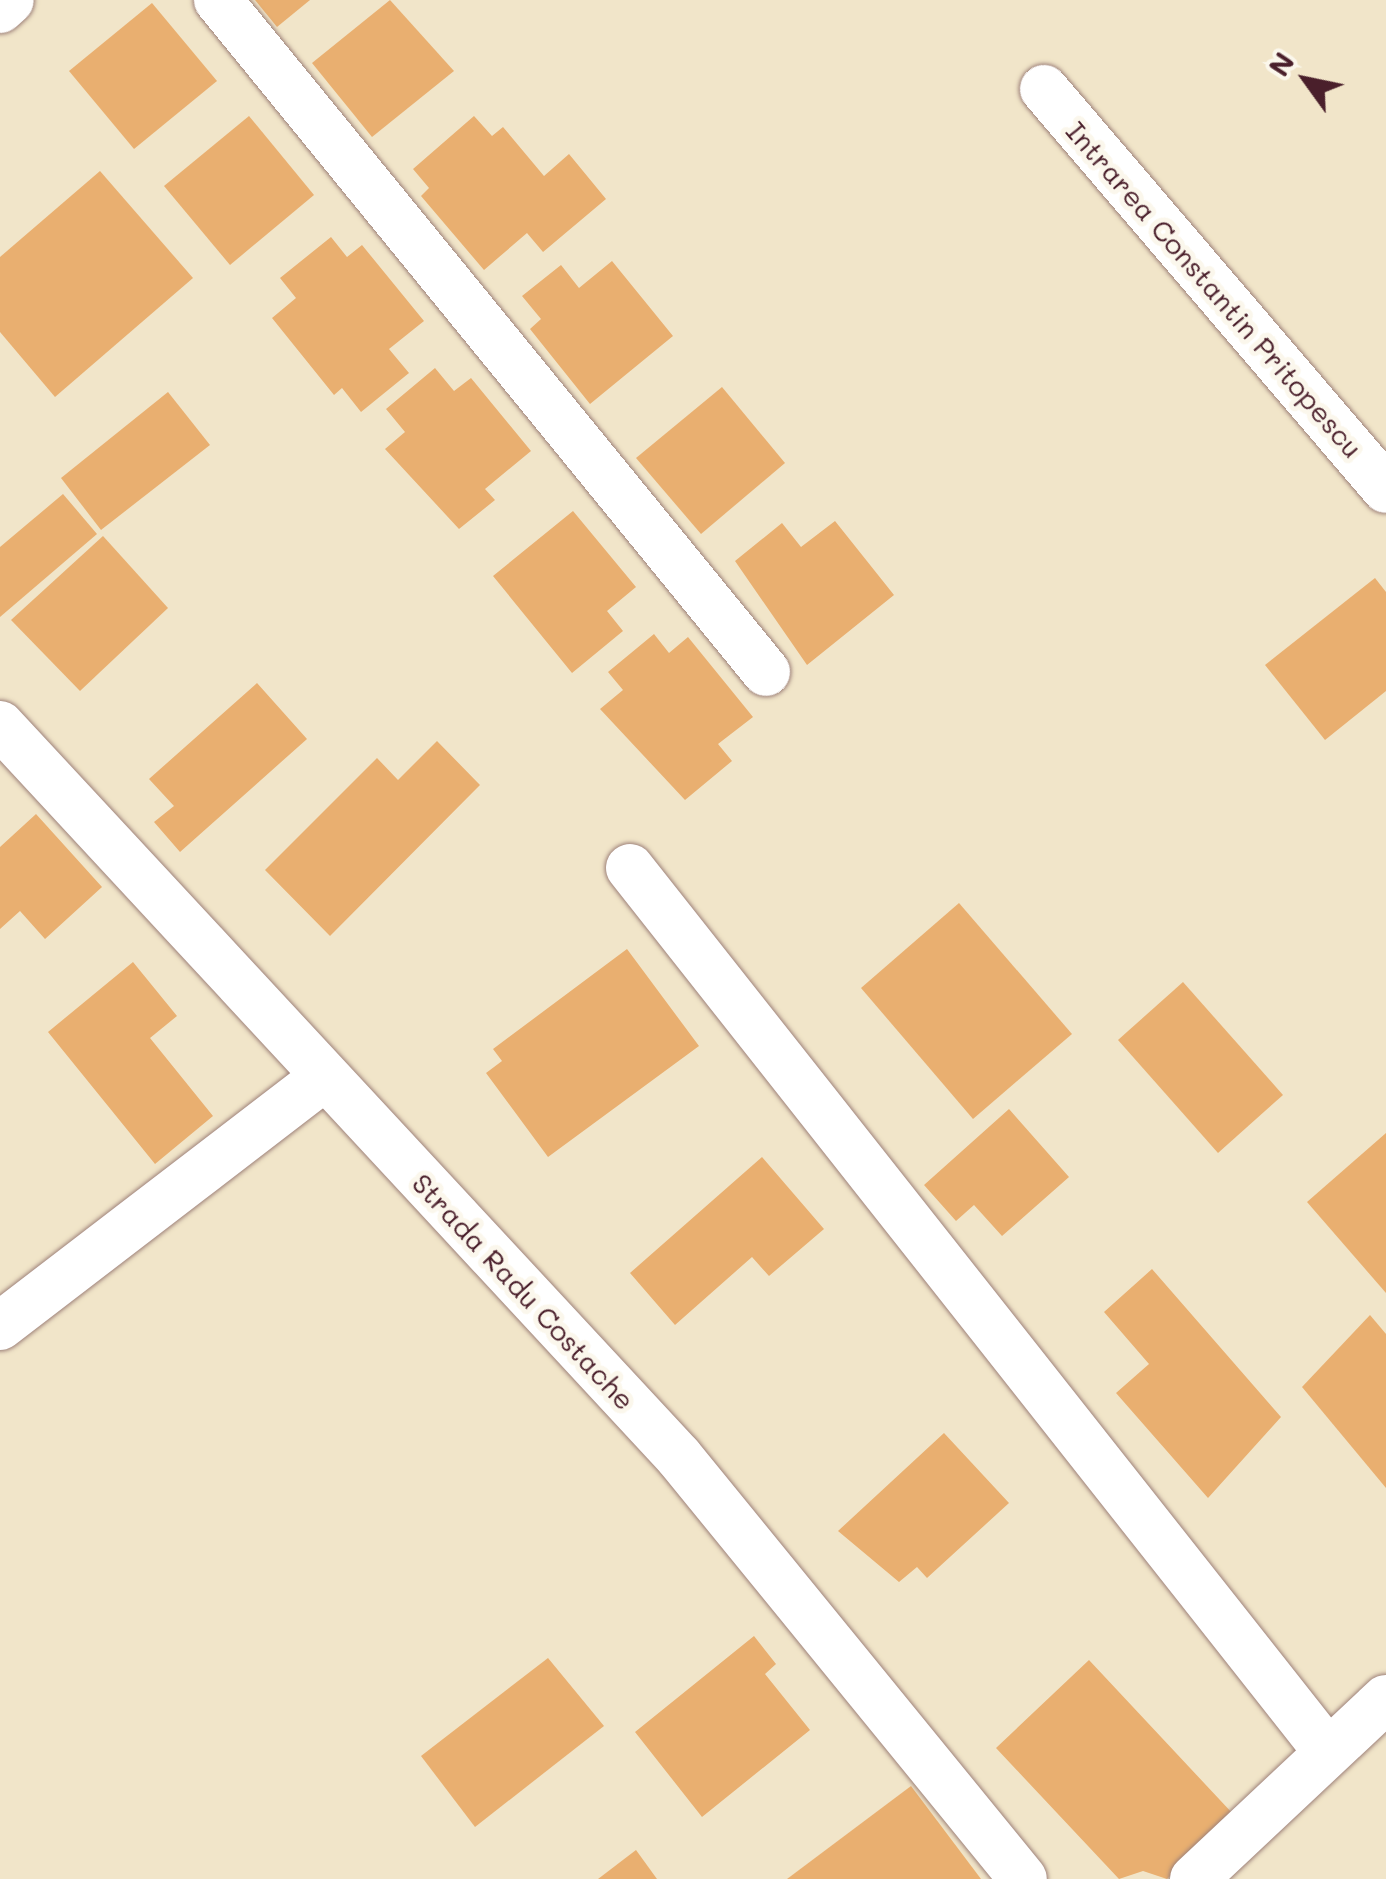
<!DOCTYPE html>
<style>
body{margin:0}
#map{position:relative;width:1386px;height:1879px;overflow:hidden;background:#f1e5c9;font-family:Mali,sans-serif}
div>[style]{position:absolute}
.building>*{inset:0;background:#e9af70}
.roads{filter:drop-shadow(0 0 2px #9e827a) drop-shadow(0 0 2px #9e827a)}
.street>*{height:48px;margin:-24px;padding:0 24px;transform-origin:24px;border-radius:24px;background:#fff}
span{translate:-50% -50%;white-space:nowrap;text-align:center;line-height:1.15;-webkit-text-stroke:10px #fbf7ec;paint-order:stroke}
.street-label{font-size:28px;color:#4a1f2b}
.north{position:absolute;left:1256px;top:30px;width:100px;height:100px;-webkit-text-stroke:8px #fbf7ec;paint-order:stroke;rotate:303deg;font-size:28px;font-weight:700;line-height:40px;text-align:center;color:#4a1f2b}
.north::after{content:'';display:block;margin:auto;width:35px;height:45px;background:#4a1f2b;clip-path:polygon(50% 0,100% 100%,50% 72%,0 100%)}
</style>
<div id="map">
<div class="building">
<i style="clip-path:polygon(255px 0,310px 0,277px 27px)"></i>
<i style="clip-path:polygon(390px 0,454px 71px,372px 137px,312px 63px)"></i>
<i style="clip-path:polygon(152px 3px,217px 81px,134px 149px,69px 71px)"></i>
<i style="clip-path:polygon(249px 116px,314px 195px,230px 265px,164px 186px)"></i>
<i style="clip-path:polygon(474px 116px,492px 136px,503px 127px,544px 176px,569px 154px,606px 199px,543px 252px,527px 233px,484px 270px,421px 196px,429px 188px,413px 169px)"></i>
<i style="clip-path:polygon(100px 171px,193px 278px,55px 397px,0 332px,0 257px)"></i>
<i style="clip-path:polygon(331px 237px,347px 257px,362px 245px,424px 321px,389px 349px,409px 373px,361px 412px,342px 388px,334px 395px,272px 318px,296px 298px,280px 278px)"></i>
<i style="clip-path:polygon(612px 261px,673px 336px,590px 404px,530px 329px,541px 319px,522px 296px,561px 265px,579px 288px)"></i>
<i style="clip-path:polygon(435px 368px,454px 391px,471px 378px,531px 451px,485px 489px,495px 500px,459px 529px,385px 449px,405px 432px,386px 409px)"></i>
<i style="clip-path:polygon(722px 387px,785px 463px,701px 534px,636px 458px)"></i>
<i style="clip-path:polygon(168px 392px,210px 445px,101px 530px,61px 478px)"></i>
<i style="clip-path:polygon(63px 494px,97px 534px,0 617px,0 547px)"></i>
<i style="clip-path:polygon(573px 511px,636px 587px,607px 611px,623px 631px,572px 673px,493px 576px)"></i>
<i style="clip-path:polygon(835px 521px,894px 595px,807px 665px,735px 561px,782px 523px,801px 547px)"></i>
<i style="clip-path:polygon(103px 536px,168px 608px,80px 691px,11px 620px)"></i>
<i style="clip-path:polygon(1375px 578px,1386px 592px,1386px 691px,1325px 740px,1265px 665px)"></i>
<i style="clip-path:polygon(654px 634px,669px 653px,688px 637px,753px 717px,718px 744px,732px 761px,685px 800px,600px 709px,623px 690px,608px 672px)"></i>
<i style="clip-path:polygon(257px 683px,307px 739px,180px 852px,154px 822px,174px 806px,149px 779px)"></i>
<i style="clip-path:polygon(437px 741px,480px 785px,330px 936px,265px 870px,377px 758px,398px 780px)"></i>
<i style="clip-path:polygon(36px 814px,102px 887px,45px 939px,20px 911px,0 929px,0 847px)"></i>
<i style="clip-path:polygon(959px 903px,1072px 1034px,973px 1119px,861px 988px)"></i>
<i style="clip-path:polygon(627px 949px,699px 1046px,548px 1157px,486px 1073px,502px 1061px,493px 1049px)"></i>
<i style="clip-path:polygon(133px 962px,177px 1016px,150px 1038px,213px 1116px,155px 1164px,48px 1032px)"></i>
<i style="clip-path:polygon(1183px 982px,1283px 1095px,1218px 1153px,1118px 1040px)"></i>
<i style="clip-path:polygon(1009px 1109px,1069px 1177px,1002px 1236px,974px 1205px,956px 1221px,924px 1185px)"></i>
<i style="clip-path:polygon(1386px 1133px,1386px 1293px,1307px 1202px)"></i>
<i style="clip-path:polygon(762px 1157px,824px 1229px,769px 1276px,752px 1257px,675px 1325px,630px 1273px)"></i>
<i style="clip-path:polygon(1152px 1269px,1281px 1417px,1208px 1498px,1116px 1393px,1149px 1364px,1104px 1312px)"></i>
<i style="clip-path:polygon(1370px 1315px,1386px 1334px,1386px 1488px,1302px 1387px)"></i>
<i style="clip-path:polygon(944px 1433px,1009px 1503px,927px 1578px,917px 1567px,899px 1582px,838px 1531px)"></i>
<i style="clip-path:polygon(754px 1636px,776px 1664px,765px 1674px,810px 1730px,702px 1817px,635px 1732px)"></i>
<i style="clip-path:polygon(548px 1658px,604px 1726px,475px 1827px,421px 1756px)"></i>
<i style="clip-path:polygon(1089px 1660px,1234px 1815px,1167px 1879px,1143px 1871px,1119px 1879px,996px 1748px)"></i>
<i style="clip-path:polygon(911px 1786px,981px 1879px,787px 1879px)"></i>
<i style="clip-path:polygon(636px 1850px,657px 1879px,598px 1879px)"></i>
</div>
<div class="roads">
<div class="street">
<i style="left:218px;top:0;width:867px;rotate:50.8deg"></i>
<i style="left:0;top:9px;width:13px;rotate:-42deg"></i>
<i style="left:1044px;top:89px;width:526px;rotate:49.47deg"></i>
<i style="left:0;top:725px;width:998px;rotate:47.15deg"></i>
<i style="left:679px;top:1457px;width:544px;rotate:50.81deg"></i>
<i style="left:630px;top:868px;width:1126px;rotate:51.71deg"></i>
<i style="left:0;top:1326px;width:409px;rotate:-37.5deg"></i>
<i style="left:1194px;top:1879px;width:263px;rotate:-43.2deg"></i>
</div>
</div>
<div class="street-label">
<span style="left:1215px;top:289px;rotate:49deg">Intrarea Constantin Pritopescu</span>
<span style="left:524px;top:1291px;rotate:47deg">Strada Radu Costache</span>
</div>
<div class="north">N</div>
</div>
